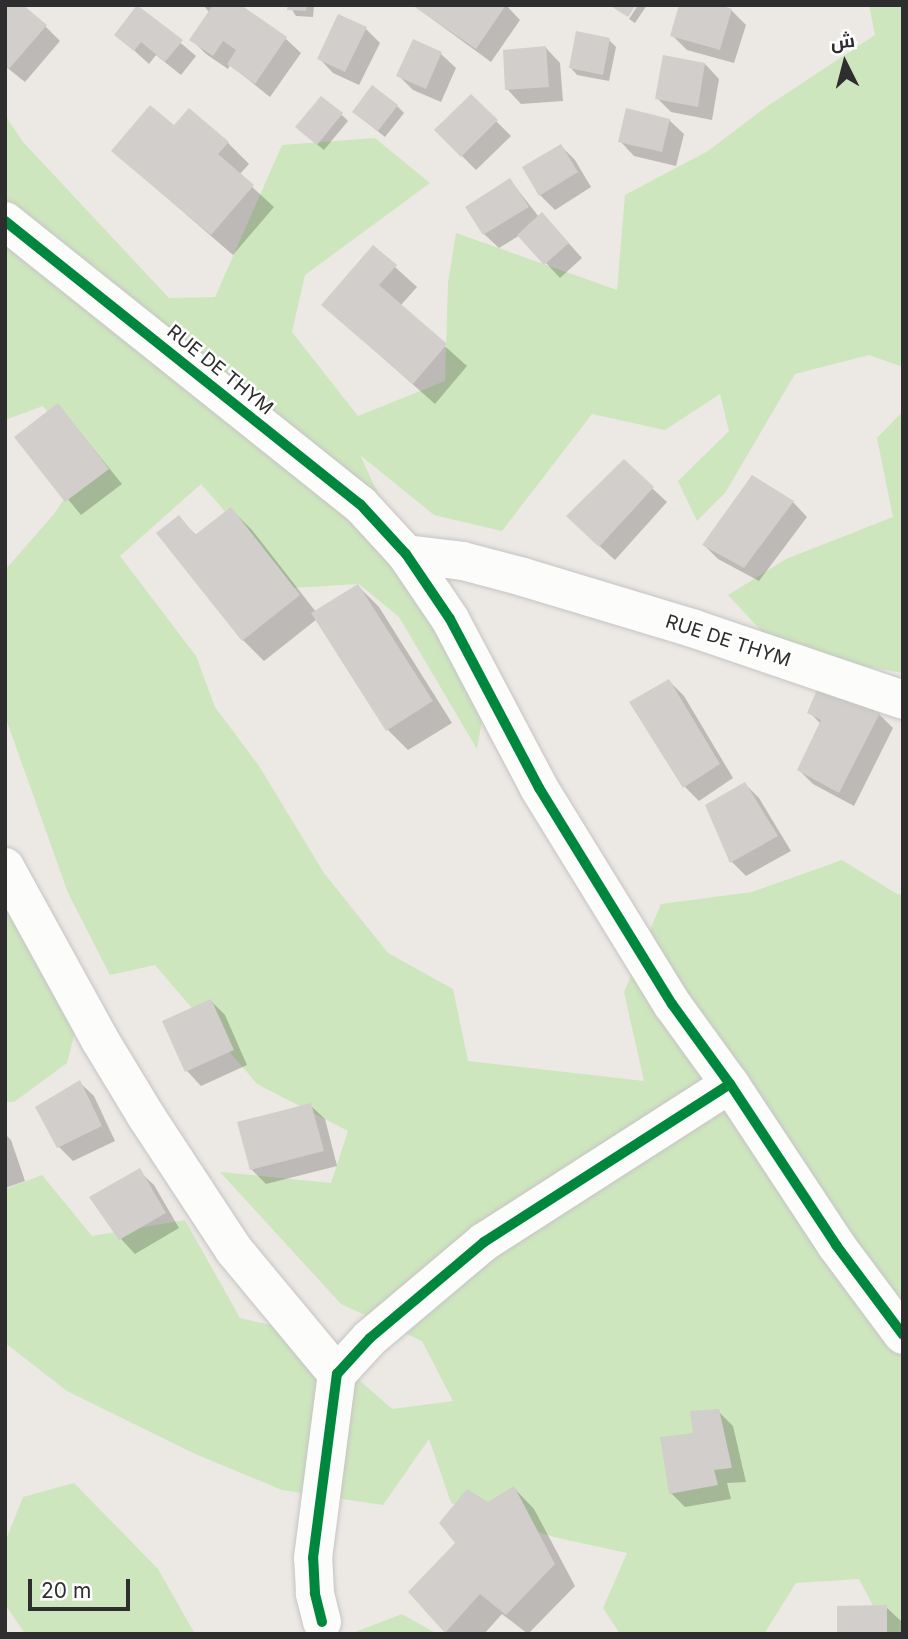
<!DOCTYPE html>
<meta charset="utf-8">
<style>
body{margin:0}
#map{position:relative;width:908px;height:1639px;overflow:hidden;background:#ece8e4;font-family:Inter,Cairo,sans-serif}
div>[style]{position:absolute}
.green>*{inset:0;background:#cee6be}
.shadow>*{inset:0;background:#0003}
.building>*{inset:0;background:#d1cecb}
.roads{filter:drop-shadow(0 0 2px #c5c4c5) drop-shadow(0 0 2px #c5c4c5)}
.minor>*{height:38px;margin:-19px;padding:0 19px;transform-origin:19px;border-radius:19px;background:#fcfcfb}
.cycleway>*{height:10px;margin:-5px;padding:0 5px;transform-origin:5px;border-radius:5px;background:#00873e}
span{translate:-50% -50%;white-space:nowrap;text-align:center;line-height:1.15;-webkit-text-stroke:5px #fff;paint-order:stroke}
.street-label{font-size:19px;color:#2e2e2e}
.frame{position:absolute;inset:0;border:7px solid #2e2e2e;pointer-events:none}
.north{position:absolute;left:810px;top:28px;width:70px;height:70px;-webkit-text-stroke:5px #fff;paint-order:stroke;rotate:354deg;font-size:19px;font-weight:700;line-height:28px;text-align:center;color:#2e2e2e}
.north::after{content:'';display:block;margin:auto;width:24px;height:32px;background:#2e2e2e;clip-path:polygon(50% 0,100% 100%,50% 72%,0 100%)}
.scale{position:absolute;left:28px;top:1579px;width:102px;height:32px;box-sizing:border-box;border:4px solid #2e2e2e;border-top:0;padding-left:9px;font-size:21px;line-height:24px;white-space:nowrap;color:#2e2e2e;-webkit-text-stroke:5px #fff;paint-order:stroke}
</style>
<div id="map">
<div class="green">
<i style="clip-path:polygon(869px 5px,903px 5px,903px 367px,869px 355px,795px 374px,725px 493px,697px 521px,678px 481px,729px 431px,720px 394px,665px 430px,592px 414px,502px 531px,434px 515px,360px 455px,422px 588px,485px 704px,477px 749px,399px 617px,359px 584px,292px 588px,201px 484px,120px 556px,196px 656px,215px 707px,259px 766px,324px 873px,388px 953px,453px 989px,468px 1061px,644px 1081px,624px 992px,661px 904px,752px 892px,842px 860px,897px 894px,903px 895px,903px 1634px,888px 1634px,859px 1579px,796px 1583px,764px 1634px,620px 1634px,603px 1608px,627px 1553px,554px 1537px,451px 1503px,429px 1439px,383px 1505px,282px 1490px,193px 1453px,67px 1391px,5px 1343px,5px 1189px,42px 1175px,92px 1236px,185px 1220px,240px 1318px,306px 1333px,392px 1409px,453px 1401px,422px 1341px,341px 1304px,220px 1172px,331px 1183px,348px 1131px,257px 1084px,155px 965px,110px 975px,68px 893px,5px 716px,5px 570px,54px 514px,89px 462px,43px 406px,5px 420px,5px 115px,23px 142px,169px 298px,215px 297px,282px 145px,375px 138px,430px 183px,305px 275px,292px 332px,358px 416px,445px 381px,448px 283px,456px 233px,617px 290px,625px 195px,708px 151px,766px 107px,875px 35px)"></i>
<i style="clip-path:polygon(903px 411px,903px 673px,780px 651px,728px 595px,786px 559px,893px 517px,877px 438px)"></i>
<i style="clip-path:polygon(5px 896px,75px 1032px,67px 1063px,14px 1102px,5px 1102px)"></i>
<i style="clip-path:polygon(74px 1483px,158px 1569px,195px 1634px,25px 1634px,5px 1604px,5px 1542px,23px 1497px)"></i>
<i style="clip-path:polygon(402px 1614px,437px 1634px,350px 1634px)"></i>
</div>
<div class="shadow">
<i style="clip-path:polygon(5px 5px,45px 26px,60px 41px,25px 82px,5px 66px)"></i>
<i style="clip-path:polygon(203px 5px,238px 5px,286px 39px,301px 53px,270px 97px,230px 65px,228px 69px,206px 54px,192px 40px,210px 13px)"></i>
<i style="clip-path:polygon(289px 5px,314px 5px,313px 17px,296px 16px)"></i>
<i style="clip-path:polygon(413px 5px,506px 5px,520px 20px,491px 62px)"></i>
<i style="clip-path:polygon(638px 5px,647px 5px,635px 23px,629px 19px)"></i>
<i style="clip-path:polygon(138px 7px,196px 56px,181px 75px,156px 55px,149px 64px,116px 34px)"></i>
<i style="clip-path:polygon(731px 10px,746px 25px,734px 63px,687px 50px,672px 35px)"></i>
<i style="clip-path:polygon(366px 29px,380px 43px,359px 85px,333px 73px,319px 58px)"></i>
<i style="clip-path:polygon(609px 40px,616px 47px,609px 81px,577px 75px,571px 68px)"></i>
<i style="clip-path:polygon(413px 42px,441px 54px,456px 68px,441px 102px,413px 90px,399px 76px)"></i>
<i style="clip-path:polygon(546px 48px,560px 63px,563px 101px,521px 104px,507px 89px)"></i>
<i style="clip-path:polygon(705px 64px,719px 79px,712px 120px,671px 112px,657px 98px)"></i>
<i style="clip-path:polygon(471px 96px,511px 136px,476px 170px,436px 130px)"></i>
<i style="clip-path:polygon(397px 106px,404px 113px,385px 137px,361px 118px)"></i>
<i style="clip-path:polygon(342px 115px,348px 121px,324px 150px,304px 134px)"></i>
<i style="clip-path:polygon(669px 120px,684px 134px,676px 166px,634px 156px,620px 141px)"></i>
<i style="clip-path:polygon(174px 128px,228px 143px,249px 164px,239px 175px,274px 207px,233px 255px,113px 151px)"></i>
<i style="clip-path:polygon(561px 146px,575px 160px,591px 187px,555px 210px,540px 195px,524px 168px)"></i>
<i style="clip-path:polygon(510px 180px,539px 217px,556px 229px,582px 258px,560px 278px,520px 235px,499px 248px,484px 234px)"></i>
<i style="clip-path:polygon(373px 247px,417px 287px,400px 306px,467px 366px,435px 404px,323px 305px)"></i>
<i style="clip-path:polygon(58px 405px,122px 484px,81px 515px,17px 437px)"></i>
<i style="clip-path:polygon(624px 462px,667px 502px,615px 560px,583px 531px)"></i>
<i style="clip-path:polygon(752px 477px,793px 502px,807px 517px,759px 581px,718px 559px,704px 545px)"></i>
<i style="clip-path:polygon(231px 509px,252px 530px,316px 612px,358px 586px,379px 607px,452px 723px,408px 750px,387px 729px,317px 619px,264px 661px,243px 640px,179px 518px,197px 536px)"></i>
<i style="clip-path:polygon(669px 681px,684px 696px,733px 778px,699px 801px,685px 787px)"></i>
<i style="clip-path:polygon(810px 713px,879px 714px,893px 728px,854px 806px,813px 784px,799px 770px,821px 724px)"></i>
<i style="clip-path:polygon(745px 784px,759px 798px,791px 851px,746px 876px,732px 862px)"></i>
<i style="clip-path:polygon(211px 1001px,225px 1015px,247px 1065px,201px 1086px,187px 1071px)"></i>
<i style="clip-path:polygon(79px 1082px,94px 1096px,115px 1141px,73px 1161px,59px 1147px)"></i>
<i style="clip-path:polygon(310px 1105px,325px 1119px,337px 1166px,266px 1184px,252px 1170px)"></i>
<i style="clip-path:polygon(5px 1134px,11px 1140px,25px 1181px,5px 1188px)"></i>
<i style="clip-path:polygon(139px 1171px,154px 1185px,179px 1228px,135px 1254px,121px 1239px,91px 1198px)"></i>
<i style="clip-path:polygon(718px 1411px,733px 1426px,746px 1482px,727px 1483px,731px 1499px,685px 1507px,671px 1493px,694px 1434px)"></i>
<i style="clip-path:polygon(514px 1488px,534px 1509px,575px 1586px,528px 1634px,502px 1614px,484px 1634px,447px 1634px,410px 1592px,457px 1543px,488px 1504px)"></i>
<i style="clip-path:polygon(886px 1607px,901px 1621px,901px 1634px,839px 1634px)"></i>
</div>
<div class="building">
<i style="clip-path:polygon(5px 5px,23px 5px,47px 25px,9px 69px,5px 65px)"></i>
<i style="clip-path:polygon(137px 5px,183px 40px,165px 62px,141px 42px,134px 51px,114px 35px)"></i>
<i style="clip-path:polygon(213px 5px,241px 5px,287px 37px,255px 84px,227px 64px,236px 50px,223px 41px,213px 56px,189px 40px)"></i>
<i style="clip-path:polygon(288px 5px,307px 5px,306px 11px,287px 10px)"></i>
<i style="clip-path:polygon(412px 5px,506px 5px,476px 49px)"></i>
<i style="clip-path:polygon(609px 5px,636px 5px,628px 17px)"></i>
<i style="clip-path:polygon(679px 5px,720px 5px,732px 9px,720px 50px,670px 36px)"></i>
<i style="clip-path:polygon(338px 14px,367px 27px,345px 72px,317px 59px)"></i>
<i style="clip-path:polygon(576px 31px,610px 38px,603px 75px,569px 68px)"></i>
<i style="clip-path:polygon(413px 39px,442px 52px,426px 89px,396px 76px)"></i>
<i style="clip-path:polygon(546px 46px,549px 87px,505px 90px,503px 50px)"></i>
<i style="clip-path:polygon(663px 55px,705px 63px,698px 107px,655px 99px)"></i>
<i style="clip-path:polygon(372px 85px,398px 105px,378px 131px,352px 112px)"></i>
<i style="clip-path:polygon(471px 94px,498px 120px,461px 157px,434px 130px)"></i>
<i style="clip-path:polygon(321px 96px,343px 113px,317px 145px,295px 127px)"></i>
<i style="clip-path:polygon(150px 105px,174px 125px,189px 108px,229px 142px,218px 154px,254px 185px,211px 235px,111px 151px)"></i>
<i style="clip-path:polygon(626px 108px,670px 119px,662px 152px,618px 142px)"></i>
<i style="clip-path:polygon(561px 144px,578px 172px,539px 196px,522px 167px)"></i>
<i style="clip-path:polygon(510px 178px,529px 207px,483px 235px,465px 207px)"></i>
<i style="clip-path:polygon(542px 212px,569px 243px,544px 265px,517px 235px)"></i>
<i style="clip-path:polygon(373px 245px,397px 265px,379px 285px,447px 344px,413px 384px,321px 305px)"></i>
<i style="clip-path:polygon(58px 403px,109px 469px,65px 502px,14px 437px)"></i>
<i style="clip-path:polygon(624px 459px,654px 487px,599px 547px,566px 516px)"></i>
<i style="clip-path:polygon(752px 475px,794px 501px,744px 568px,702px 545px)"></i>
<i style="clip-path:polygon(231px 507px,300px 595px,242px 641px,156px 533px,179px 515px,195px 535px)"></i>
<i style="clip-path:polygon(358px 584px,433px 701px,386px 731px,311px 613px)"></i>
<i style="clip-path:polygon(669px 679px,720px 764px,683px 788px,629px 702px)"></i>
<i style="clip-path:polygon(818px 687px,880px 713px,839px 793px,797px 770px,821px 720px,807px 713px)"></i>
<i style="clip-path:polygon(745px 782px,778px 836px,730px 863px,705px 805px)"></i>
<i style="clip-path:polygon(211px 999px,234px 1050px,185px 1072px,162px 1021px)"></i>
<i style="clip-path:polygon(80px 1080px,102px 1126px,57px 1148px,35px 1107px)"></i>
<i style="clip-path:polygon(311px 1103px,324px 1151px,250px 1170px,237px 1122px)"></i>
<i style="clip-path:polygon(140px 1168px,166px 1213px,119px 1240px,89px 1197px)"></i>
<i style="clip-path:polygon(719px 1409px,732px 1468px,714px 1470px,718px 1485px,669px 1494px,660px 1437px,693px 1433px,690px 1411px)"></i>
<i style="clip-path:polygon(514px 1486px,555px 1564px,506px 1615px,480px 1594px,445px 1633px,408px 1592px,455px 1543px,439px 1523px,467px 1489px,488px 1502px)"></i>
<i style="clip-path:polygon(887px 1605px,887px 1634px,837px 1634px,837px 1606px)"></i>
</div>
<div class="roads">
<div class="minor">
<i style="left:5px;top:221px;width:454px;rotate:38.6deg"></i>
<i style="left:360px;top:504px;width:68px;rotate:47.4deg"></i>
<i style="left:406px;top:554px;width:78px;rotate:55.9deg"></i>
<i style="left:450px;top:619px;width:191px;rotate:62.2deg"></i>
<i style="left:539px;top:788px;width:254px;rotate:58.4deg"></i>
<i style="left:672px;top:1004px;width:99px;rotate:54.1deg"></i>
<i style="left:730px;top:1084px;width:193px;rotate:56.6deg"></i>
<i style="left:836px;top:1245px;width:112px;rotate:53.3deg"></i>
<i style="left:406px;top:554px;width:57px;rotate:7deg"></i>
<i style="left:463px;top:561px;width:62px;rotate:14.9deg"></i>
<i style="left:523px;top:577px;width:177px;rotate:16.8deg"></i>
<i style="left:692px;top:628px;width:223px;rotate:18.8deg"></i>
<i style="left:5px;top:867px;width:197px;rotate:61.2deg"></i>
<i style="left:100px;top:1040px;width:89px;rotate:58.8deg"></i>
<i style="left:146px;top:1116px;width:160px;rotate:56.7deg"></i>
<i style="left:234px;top:1250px;width:161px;rotate:50.3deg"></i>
<i style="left:322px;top:1622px;width:30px;rotate:-104deg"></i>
<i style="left:315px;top:1593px;width:35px;rotate:-93deg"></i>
<i style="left:313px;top:1558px;width:186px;rotate:-82.6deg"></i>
<i style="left:337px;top:1374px;width:49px;rotate:-47.5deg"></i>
<i style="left:370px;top:1338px;width:149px;rotate:-40.1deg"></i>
<i style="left:484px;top:1242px;width:292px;rotate:-32.7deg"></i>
</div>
</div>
<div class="cycleway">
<i style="left:5px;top:221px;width:454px;rotate:38.6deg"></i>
<i style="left:360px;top:504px;width:68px;rotate:47.4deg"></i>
<i style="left:406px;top:554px;width:78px;rotate:55.9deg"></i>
<i style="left:450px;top:619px;width:191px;rotate:62.2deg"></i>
<i style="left:539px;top:788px;width:254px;rotate:58.4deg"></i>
<i style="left:672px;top:1004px;width:99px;rotate:54.1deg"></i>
<i style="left:730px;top:1084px;width:193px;rotate:56.6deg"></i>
<i style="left:836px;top:1245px;width:112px;rotate:53.3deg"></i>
<i style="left:322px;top:1622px;width:30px;rotate:-104deg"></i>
<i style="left:315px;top:1593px;width:35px;rotate:-93deg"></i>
<i style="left:313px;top:1558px;width:186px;rotate:-82.6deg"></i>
<i style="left:337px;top:1374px;width:49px;rotate:-47.5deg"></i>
<i style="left:370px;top:1338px;width:149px;rotate:-40.1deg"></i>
<i style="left:484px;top:1242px;width:292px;rotate:-32.7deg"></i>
</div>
<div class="street-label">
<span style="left:220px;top:370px;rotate:39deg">RUE DE THYM</span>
<span style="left:728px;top:641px;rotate:18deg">RUE DE THYM</span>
</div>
<div class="frame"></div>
<div class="north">ش</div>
<div class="scale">20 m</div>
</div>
